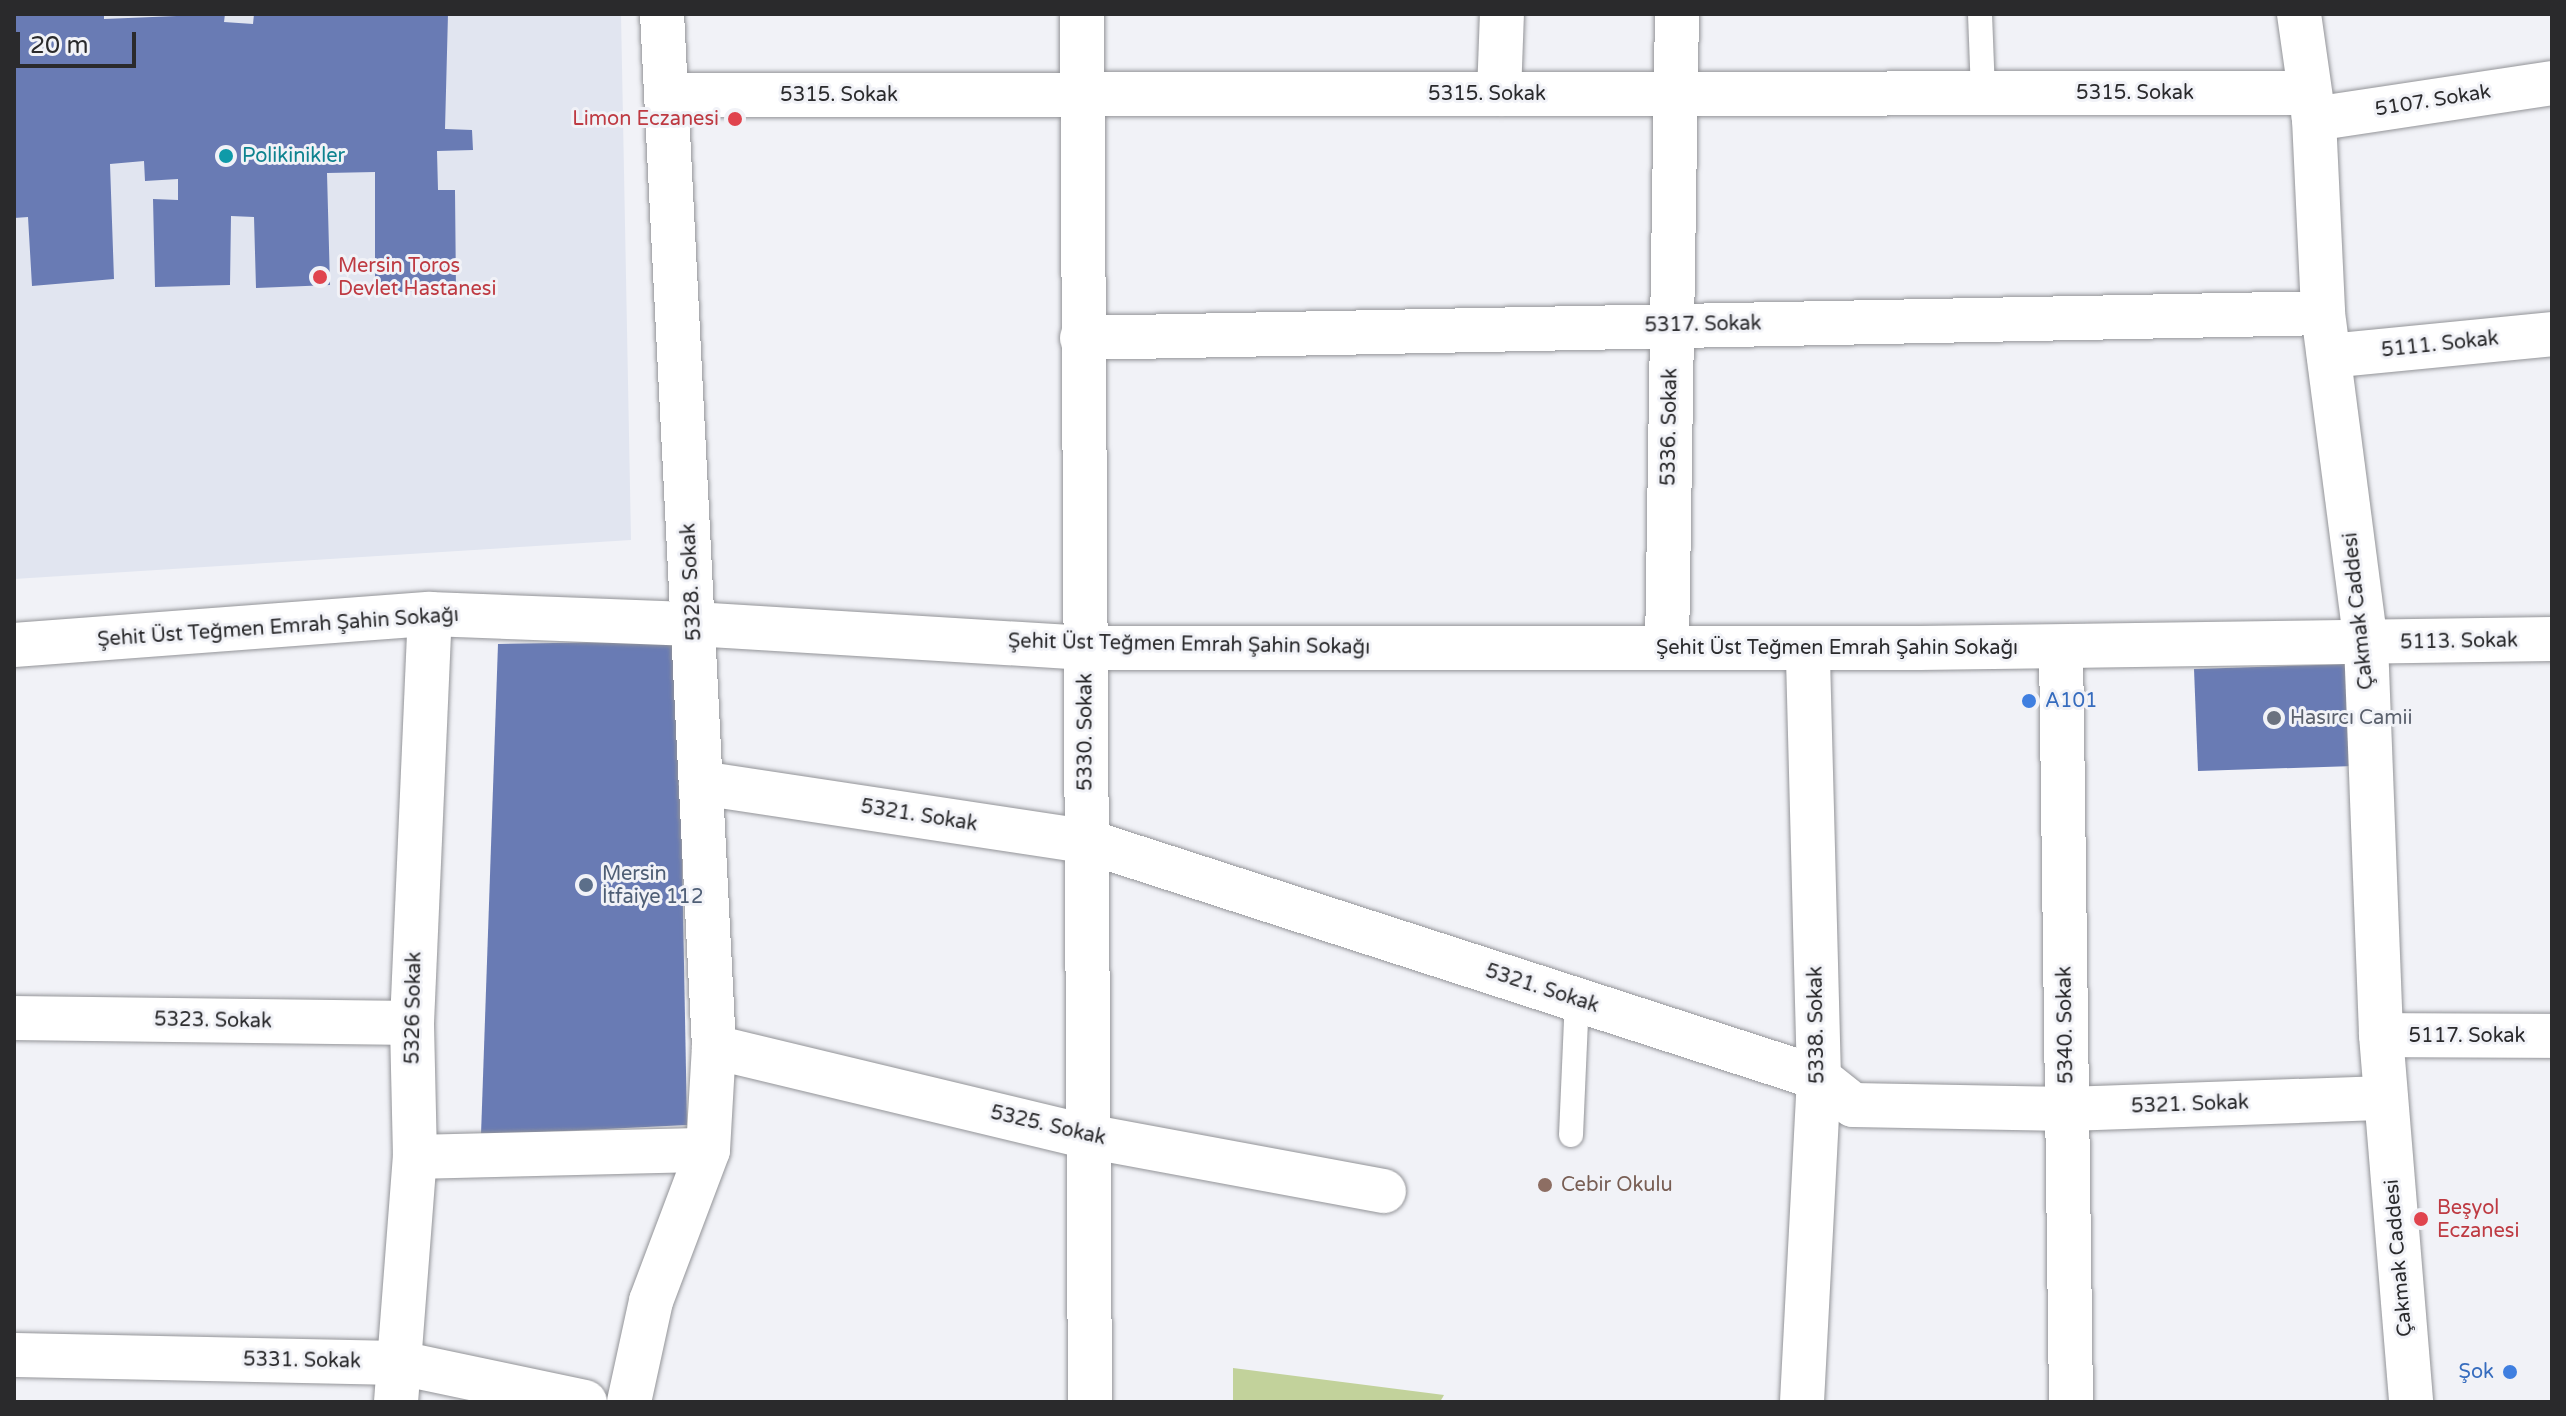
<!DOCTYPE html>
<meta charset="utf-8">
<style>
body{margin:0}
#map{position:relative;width:2566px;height:1416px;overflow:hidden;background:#f1f2f7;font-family:"Varela Round",sans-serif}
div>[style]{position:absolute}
.built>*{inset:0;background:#e1e5f0}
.green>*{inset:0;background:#c2d29b}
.building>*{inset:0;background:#697bb4}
.roads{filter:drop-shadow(0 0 2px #939498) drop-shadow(0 0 2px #939498)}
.service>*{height:24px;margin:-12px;padding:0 12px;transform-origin:12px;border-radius:12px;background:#fff}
.minor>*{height:44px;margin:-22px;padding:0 22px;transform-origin:22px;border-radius:22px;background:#fff}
.tertiary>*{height:44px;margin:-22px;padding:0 22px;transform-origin:22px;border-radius:22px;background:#fff}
.dots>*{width:22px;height:22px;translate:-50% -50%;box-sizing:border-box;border:4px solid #f1f2f7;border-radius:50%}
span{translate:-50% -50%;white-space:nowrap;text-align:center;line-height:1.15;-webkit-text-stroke:6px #f1f2f7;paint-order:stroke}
.street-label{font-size:20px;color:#2a2a2c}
.health-label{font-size:20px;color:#be3a42}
.right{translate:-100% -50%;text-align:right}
.left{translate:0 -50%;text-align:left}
.culture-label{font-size:20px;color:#0d838f}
.shop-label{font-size:20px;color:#366cbe}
.worship-label{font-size:20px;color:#5b616d}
.service-label{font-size:20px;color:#4e5e75}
.education-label{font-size:20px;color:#785e54}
.frame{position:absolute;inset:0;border:16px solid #2a2a2c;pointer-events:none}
.scale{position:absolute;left:16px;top:32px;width:120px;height:36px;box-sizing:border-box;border:4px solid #2a2a2c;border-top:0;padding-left:10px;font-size:24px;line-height:28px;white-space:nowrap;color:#2a2a2c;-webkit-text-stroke:6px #f1f2f7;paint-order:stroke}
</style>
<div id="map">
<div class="built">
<i style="clip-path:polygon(14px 14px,621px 14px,631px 540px,14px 579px)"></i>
</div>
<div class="green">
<i style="clip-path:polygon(1233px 1368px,1444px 1395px,1440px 1402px,1233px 1402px)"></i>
</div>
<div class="building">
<i style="clip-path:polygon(14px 14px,104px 14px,104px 19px,225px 14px,224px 22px,253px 24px,254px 14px,448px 14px,445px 129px,472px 130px,473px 150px,437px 151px,438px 190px,455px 190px,456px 292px,375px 292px,375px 172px,327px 173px,330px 285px,256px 288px,254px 217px,231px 216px,230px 285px,155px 287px,153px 199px,178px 200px,178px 179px,145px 181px,144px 161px,110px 164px,114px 279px,32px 286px,28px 217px,14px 218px)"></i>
<i style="clip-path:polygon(678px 641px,687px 1125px,481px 1135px,498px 644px)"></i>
<i style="clip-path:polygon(2351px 664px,2354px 766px,2198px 771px,2194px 669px)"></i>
</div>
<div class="roads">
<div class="service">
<i style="left:1980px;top:14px;width:79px;rotate:87.8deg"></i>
<i style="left:1571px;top:1135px;width:135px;rotate:-87.5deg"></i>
</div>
<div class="minor">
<i style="left:1082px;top:14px;width:1388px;rotate:89.67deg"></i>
<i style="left:1499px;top:94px;width:80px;rotate:-87.9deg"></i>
<i style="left:666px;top:95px;width:1643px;rotate:-0.07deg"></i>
<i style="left:2314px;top:119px;width:241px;rotate:-8.6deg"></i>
<i style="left:1082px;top:338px;width:1241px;rotate:-1.15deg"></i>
<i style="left:2329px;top:356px;width:224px;rotate:-5.6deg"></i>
<i style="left:14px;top:645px;width:417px;rotate:-4.3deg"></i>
<i style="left:430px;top:614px;width:264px;rotate:2.2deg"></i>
<i style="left:694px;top:624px;width:393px;rotate:3.5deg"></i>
<i style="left:1086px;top:648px;width:833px"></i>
<i style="left:1919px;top:648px;width:633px;rotate:-0.81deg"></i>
<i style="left:2061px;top:647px;width:755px;rotate:89.24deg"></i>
<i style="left:1667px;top:648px;width:634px;rotate:-89.1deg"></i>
<i style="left:701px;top:783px;width:389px;rotate:8.6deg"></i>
<i style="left:1086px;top:841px;width:770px;rotate:17.92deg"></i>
<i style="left:1819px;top:1078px;width:43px;rotate:38.5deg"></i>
<i style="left:1853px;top:1105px;width:214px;rotate:1.1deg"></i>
<i style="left:2067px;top:1109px;width:319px;rotate:-2deg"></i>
<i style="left:14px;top:1018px;width:398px;rotate:0.7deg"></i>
<i style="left:2381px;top:1035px;width:171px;rotate:0.3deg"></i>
<i style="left:714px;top:1047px;width:382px;rotate:13.5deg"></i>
<i style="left:1086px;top:1136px;width:303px;rotate:10.5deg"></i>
<i style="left:415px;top:1157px;width:293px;rotate:-1.4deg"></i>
<i style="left:14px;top:1355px;width:386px;rotate:1.2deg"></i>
<i style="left:400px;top:1363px;width:189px;rotate:11.9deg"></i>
<i style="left:396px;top:1402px;width:246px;rotate:-85.6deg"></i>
<i style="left:415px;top:1157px;width:134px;rotate:-91.3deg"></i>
<i style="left:412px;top:1023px;width:409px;rotate:-87.5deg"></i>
<i style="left:629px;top:1402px;width:103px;rotate:-77.7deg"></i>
<i style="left:651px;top:1301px;width:161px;rotate:-69.3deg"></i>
<i style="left:708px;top:1150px;width:103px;rotate:-86.7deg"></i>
<i style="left:714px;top:1047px;width:1034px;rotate:-92.88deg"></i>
<i style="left:1802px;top:1402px;width:324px;rotate:-87deg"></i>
<i style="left:1819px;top:1078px;width:430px;rotate:-91.5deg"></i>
</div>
<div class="tertiary">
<i style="left:2299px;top:14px;width:106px;rotate:81.9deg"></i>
<i style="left:2314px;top:119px;width:194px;rotate:87.3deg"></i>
<i style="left:2323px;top:313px;width:333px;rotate:82.6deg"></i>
<i style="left:2366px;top:643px;width:392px;rotate:87.8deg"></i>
<i style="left:2381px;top:1035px;width:368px;rotate:85.3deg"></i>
</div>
</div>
<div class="dots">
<i style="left:735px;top:119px;background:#e0444e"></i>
<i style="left:226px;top:156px;background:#0f9aa8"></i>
<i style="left:320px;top:277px;background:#e0444e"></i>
<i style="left:2029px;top:701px;background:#3f7fe0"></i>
<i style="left:2274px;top:718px;background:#6b7280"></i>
<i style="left:586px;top:885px;background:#5c6f8a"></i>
<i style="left:1545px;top:1185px;background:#8d6e63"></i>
<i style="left:2421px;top:1219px;background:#e0444e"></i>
<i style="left:2510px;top:1372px;background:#3f7fe0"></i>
</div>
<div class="street-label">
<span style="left:2135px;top:93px">5315. Sokak</span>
<span style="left:1487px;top:94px">5315. Sokak</span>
<span style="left:839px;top:95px">5315. Sokak</span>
<span style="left:2433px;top:101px;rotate:-9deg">5107. Sokak</span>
<span style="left:1703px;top:325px;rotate:-1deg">5317. Sokak</span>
<span style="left:2440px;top:345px;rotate:-6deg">5111. Sokak</span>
<span style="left:1670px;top:427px;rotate:-89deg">5336. Sokak</span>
<span style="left:692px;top:582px;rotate:-93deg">5328. Sokak</span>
<span style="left:2359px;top:611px;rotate:-96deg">Çakmak Caddesi</span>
<span style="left:278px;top:628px;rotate:-4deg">Şehit Üst Teğmen Emrah Şahin Sokağı</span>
<span style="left:2459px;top:642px;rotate:-1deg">5113. Sokak</span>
<span style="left:1189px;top:645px;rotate:1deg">Şehit Üst Teğmen Emrah Şahin Sokağı</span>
<span style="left:1837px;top:648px">Şehit Üst Teğmen Emrah Şahin Sokağı</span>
<span style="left:1086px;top:732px;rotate:-90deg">5330. Sokak</span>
<span style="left:919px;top:816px;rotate:9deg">5321. Sokak</span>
<span style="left:1542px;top:989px;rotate:18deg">5321. Sokak</span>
<span style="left:414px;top:1008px;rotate:-89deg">5326 Sokak</span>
<span style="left:213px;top:1021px;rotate:1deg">5323. Sokak</span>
<span style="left:1817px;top:1025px;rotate:-91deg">5338. Sokak</span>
<span style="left:2066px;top:1025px;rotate:-91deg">5340. Sokak</span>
<span style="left:2467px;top:1036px">5117. Sokak</span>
<span style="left:2190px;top:1105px;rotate:-2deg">5321. Sokak</span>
<span style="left:1048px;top:1126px;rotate:13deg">5325. Sokak</span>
<span style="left:2399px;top:1258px;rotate:-95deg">Çakmak Caddesi</span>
<span style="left:302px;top:1361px;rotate:1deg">5331. Sokak</span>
</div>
<div class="health-label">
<span class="right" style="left:719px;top:119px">Limon Eczanesi</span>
<span class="left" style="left:338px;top:278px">Mersin Toros<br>Devlet Hastanesi</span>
<span class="left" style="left:2437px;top:1220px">Beşyol<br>Eczanesi</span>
</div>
<div class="culture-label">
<span class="left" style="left:242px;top:156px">Polikinikler</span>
</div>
<div class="shop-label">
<span class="left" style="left:2045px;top:701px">A101</span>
<span class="right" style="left:2494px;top:1372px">Şok</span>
</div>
<div class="worship-label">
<span class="left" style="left:2290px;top:718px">Hasırcı Camii</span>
</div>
<div class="service-label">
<span class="left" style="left:602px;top:886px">Mersin<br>İtfaiye 112</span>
</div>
<div class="education-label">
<span class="left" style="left:1561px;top:1185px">Cebir Okulu</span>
</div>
<div class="frame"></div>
<div class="scale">20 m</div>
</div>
